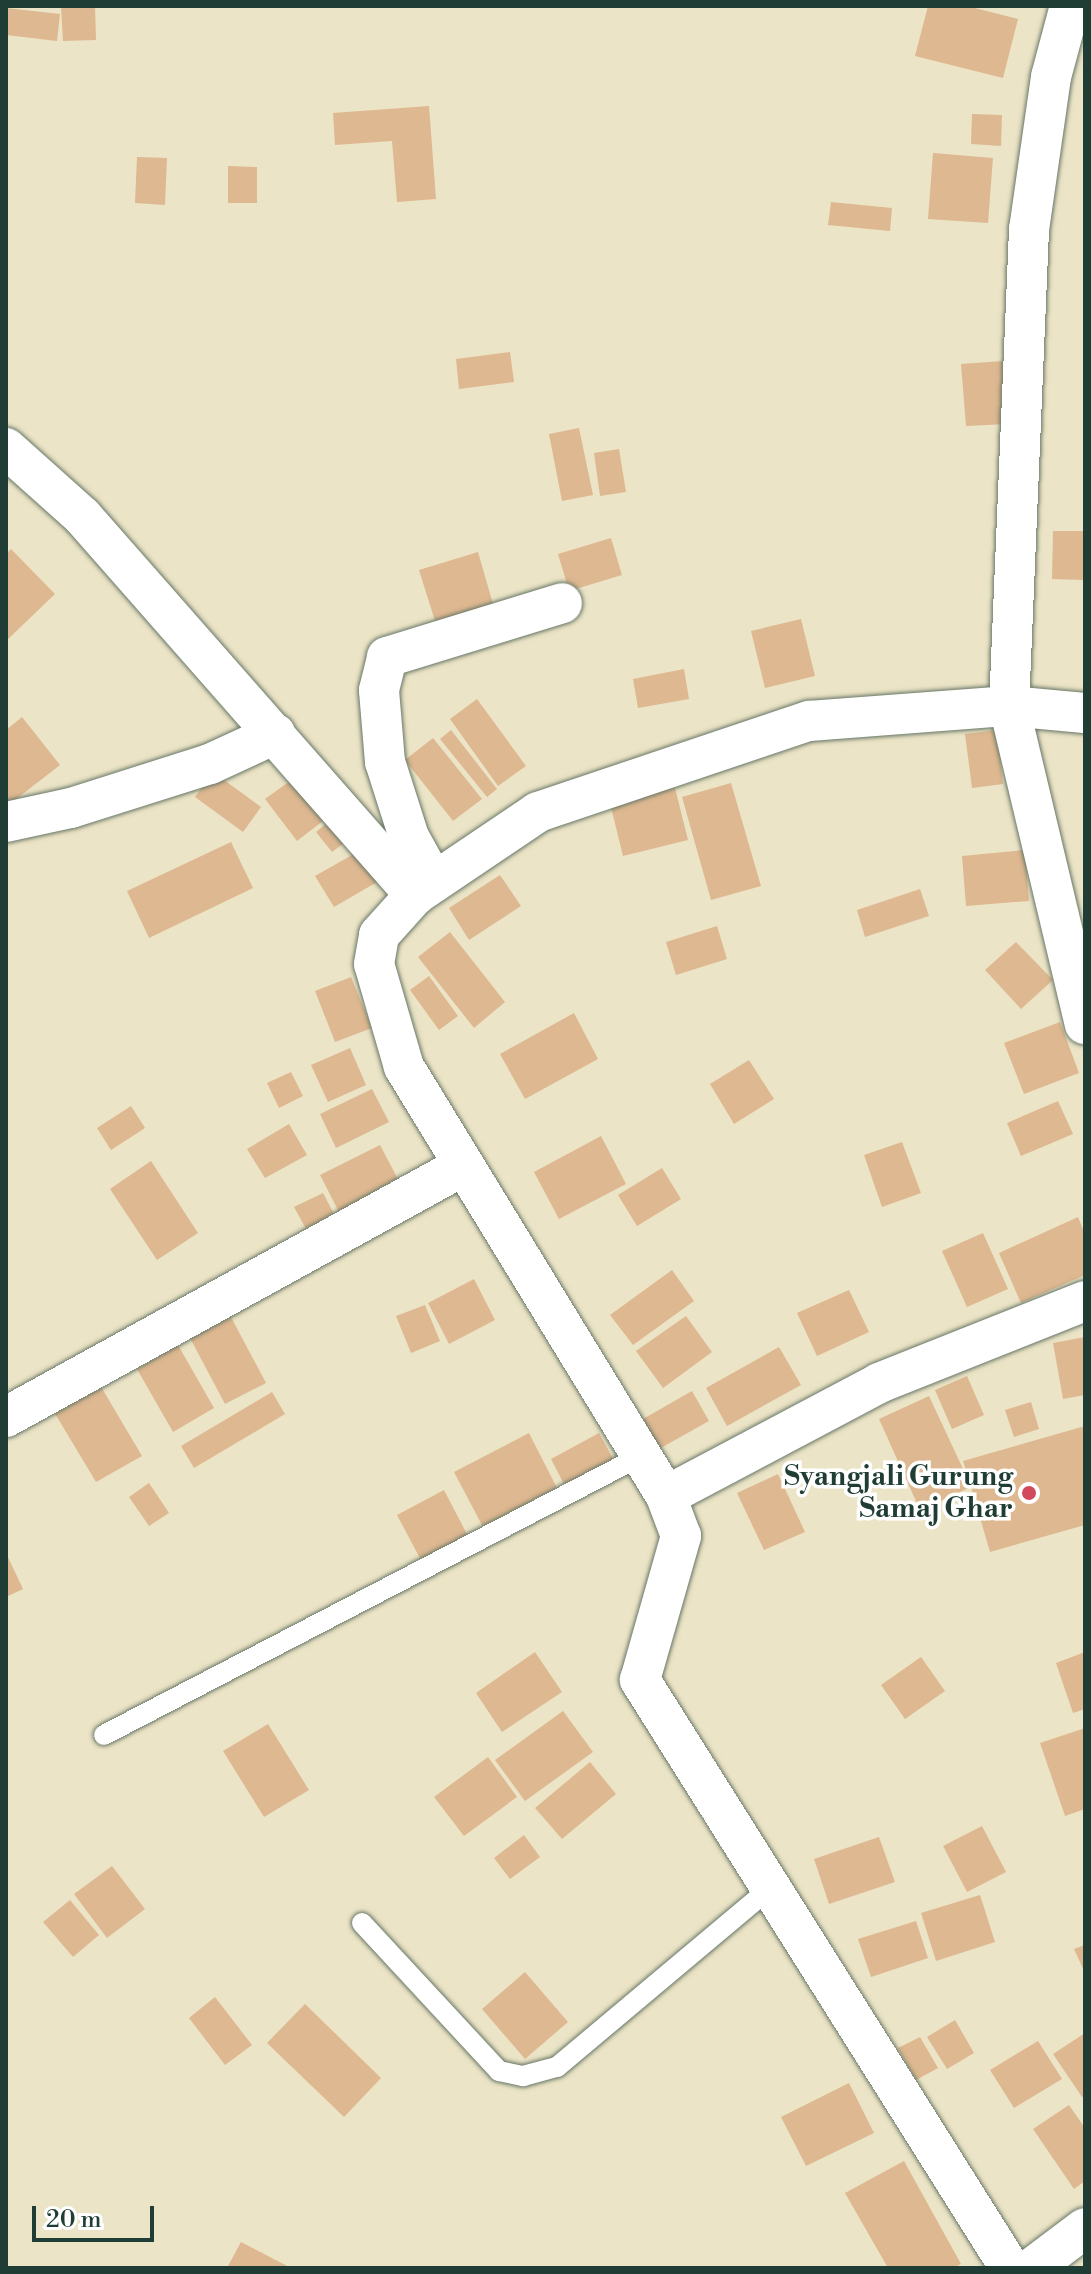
<!DOCTYPE html>
<style>
body{margin:0}
#map{position:relative;width:1091px;height:2274px;overflow:hidden;background:#ece4c6;font-family:"Libre Bodoni",serif}
div>[style]{position:absolute}
.building>*{inset:0;background:#deb890}
.roads{filter:drop-shadow(0 0 2px #677767) drop-shadow(0 0 2px #677767)}
.lane>*{height:20px;margin:-10px;padding:0 10px;transform-origin:10px;border-radius:10px;background:#fff}
.street>*{height:40px;margin:-20px;padding:0 20px;transform-origin:20px;border-radius:20px;background:#fff}
.dots>*{width:22px;height:22px;translate:-50% -50%;box-sizing:border-box;border:4px solid #fff;border-radius:50%}
span{translate:-50% -50%;white-space:nowrap;text-align:center;line-height:1.15;-webkit-text-stroke:7px #fff;paint-order:stroke}
.poi-label{font-size:28px;color:#1f3d34;font-weight:700}
.right{translate:-100% -50%;text-align:right}
.frame{position:absolute;inset:0;border:8px solid #1f3d34;pointer-events:none}
.scale{position:absolute;left:32px;top:2206px;width:122px;height:36px;box-sizing:border-box;border:4px solid #1f3d34;border-top:0;padding-left:10px;font-size:24px;line-height:28px;white-space:nowrap;color:#1f3d34;-webkit-text-stroke:6px #fff;paint-order:stroke}
</style>
<div id="map">
<div class="building">
<i style="clip-path:polygon(61px 6px,95px 6px,96px 40px,63px 41px)"></i>
<i style="clip-path:polygon(928px 6px,967px 6px,1018px 19px,1003px 78px,915px 56px)"></i>
<i style="clip-path:polygon(6px 8px,60px 14px,57px 41px,6px 35px)"></i>
<i style="clip-path:polygon(429px 106px,436px 199px,397px 202px,392px 141px,335px 145px,333px 113px)"></i>
<i style="clip-path:polygon(972px 114px,1002px 115px,1001px 146px,971px 144px)"></i>
<i style="clip-path:polygon(933px 153px,993px 158px,988px 223px,928px 219px)"></i>
<i style="clip-path:polygon(137px 157px,167px 158px,165px 205px,135px 203px)"></i>
<i style="clip-path:polygon(228px 166px,257px 167px,257px 203px,228px 203px)"></i>
<i style="clip-path:polygon(831px 202px,892px 208px,890px 231px,828px 225px)"></i>
<i style="clip-path:polygon(510px 352px,514px 382px,459px 389px,456px 359px)"></i>
<i style="clip-path:polygon(1003px 361px,1007px 424px,966px 426px,961px 364px)"></i>
<i style="clip-path:polygon(579px 428px,593px 495px,562px 501px,549px 434px)"></i>
<i style="clip-path:polygon(619px 449px,626px 492px,600px 496px,594px 453px)"></i>
<i style="clip-path:polygon(1053px 531px,1085px 531px,1085px 580px,1052px 579px)"></i>
<i style="clip-path:polygon(611px 538px,622px 575px,569px 591px,558px 554px)"></i>
<i style="clip-path:polygon(11px 549px,55px 594px,6px 641px,6px 554px)"></i>
<i style="clip-path:polygon(478px 552px,493px 604px,435px 621px,419px 570px)"></i>
<i style="clip-path:polygon(801px 619px,815px 676px,765px 688px,751px 631px)"></i>
<i style="clip-path:polygon(684px 669px,689px 699px,638px 708px,633px 679px)"></i>
<i style="clip-path:polygon(477px 699px,526px 766px,498px 786px,450px 719px)"></i>
<i style="clip-path:polygon(22px 717px,60px 765px,6px 807px,6px 730px)"></i>
<i style="clip-path:polygon(451px 730px,497px 789px,487px 797px,440px 739px)"></i>
<i style="clip-path:polygon(997px 730px,1003px 784px,972px 788px,965px 734px)"></i>
<i style="clip-path:polygon(433px 738px,482px 799px,453px 821px,405px 760px)"></i>
<i style="clip-path:polygon(213px 772px,261px 807px,243px 832px,195px 797px)"></i>
<i style="clip-path:polygon(297px 776px,328px 817px,297px 841px,265px 799px)"></i>
<i style="clip-path:polygon(731px 783px,761px 886px,711px 900px,682px 797px)"></i>
<i style="clip-path:polygon(675px 788px,688px 840px,623px 856px,610px 803px)"></i>
<i style="clip-path:polygon(332px 819px,348px 840px,332px 852px,316px 832px)"></i>
<i style="clip-path:polygon(231px 842px,253px 888px,149px 938px,127px 891px)"></i>
<i style="clip-path:polygon(366px 847px,384px 878px,334px 907px,315px 876px)"></i>
<i style="clip-path:polygon(1025px 850px,1029px 901px,966px 906px,962px 856px)"></i>
<i style="clip-path:polygon(500px 875px,521px 906px,469px 940px,449px 908px)"></i>
<i style="clip-path:polygon(920px 889px,929px 916px,865px 937px,857px 910px)"></i>
<i style="clip-path:polygon(717px 926px,727px 959px,676px 975px,666px 942px)"></i>
<i style="clip-path:polygon(450px 932px,505px 1002px,474px 1028px,418px 957px)"></i>
<i style="clip-path:polygon(1016px 942px,1053px 980px,1021px 1009px,985px 970px)"></i>
<i style="clip-path:polygon(429px 976px,458px 1016px,439px 1030px,410px 990px)"></i>
<i style="clip-path:polygon(351px 977px,372px 1028px,335px 1042px,315px 991px)"></i>
<i style="clip-path:polygon(574px 1013px,598px 1059px,525px 1099px,500px 1054px)"></i>
<i style="clip-path:polygon(1060px 1022px,1079px 1073px,1024px 1094px,1004px 1043px)"></i>
<i style="clip-path:polygon(350px 1048px,366px 1085px,328px 1102px,311px 1065px)"></i>
<i style="clip-path:polygon(749px 1060px,774px 1099px,734px 1124px,710px 1084px)"></i>
<i style="clip-path:polygon(291px 1072px,303px 1096px,279px 1108px,267px 1083px)"></i>
<i style="clip-path:polygon(372px 1089px,389px 1122px,336px 1148px,320px 1114px)"></i>
<i style="clip-path:polygon(1058px 1101px,1073px 1134px,1021px 1156px,1007px 1123px)"></i>
<i style="clip-path:polygon(131px 1106px,145px 1128px,111px 1150px,97px 1128px)"></i>
<i style="clip-path:polygon(289px 1124px,307px 1155px,265px 1178px,247px 1149px)"></i>
<i style="clip-path:polygon(601px 1136px,626px 1184px,559px 1219px,534px 1172px)"></i>
<i style="clip-path:polygon(902px 1142px,921px 1193px,882px 1207px,864px 1155px)"></i>
<i style="clip-path:polygon(380px 1145px,399px 1181px,339px 1212px,320px 1175px)"></i>
<i style="clip-path:polygon(151px 1161px,198px 1233px,157px 1260px,110px 1189px)"></i>
<i style="clip-path:polygon(662px 1168px,681px 1199px,637px 1226px,618px 1195px)"></i>
<i style="clip-path:polygon(323px 1193px,334px 1214px,306px 1229px,294px 1207px)"></i>
<i style="clip-path:polygon(1078px 1217px,1085px 1234px,1085px 1275px,1021px 1303px,999px 1253px)"></i>
<i style="clip-path:polygon(983px 1233px,1008px 1289px,967px 1307px,942px 1251px)"></i>
<i style="clip-path:polygon(672px 1270px,694px 1301px,633px 1345px,610px 1315px)"></i>
<i style="clip-path:polygon(474px 1279px,495px 1320px,449px 1344px,428px 1303px)"></i>
<i style="clip-path:polygon(849px 1290px,869px 1332px,817px 1356px,797px 1313px)"></i>
<i style="clip-path:polygon(425px 1305px,440px 1341px,411px 1353px,396px 1316px)"></i>
<i style="clip-path:polygon(686px 1316px,712px 1352px,663px 1388px,636px 1351px)"></i>
<i style="clip-path:polygon(231px 1317px,266px 1383px,225px 1404px,190px 1338px)"></i>
<i style="clip-path:polygon(1085px 1337px,1085px 1395px,1063px 1399px,1053px 1343px)"></i>
<i style="clip-path:polygon(178px 1345px,214px 1408px,173px 1432px,137px 1369px)"></i>
<i style="clip-path:polygon(779px 1347px,801px 1385px,727px 1426px,706px 1388px)"></i>
<i style="clip-path:polygon(967px 1376px,984px 1415px,952px 1429px,935px 1390px)"></i>
<i style="clip-path:polygon(97px 1380px,142px 1456px,96px 1482px,51px 1407px)"></i>
<i style="clip-path:polygon(692px 1391px,709px 1421px,659px 1449px,643px 1419px)"></i>
<i style="clip-path:polygon(272px 1392px,285px 1414px,194px 1468px,181px 1446px)"></i>
<i style="clip-path:polygon(929px 1396px,971px 1486px,963px 1461px,1085px 1426px,1085px 1525px,990px 1552px,971px 1487px,920px 1510px,879px 1419px)"></i>
<i style="clip-path:polygon(1031px 1402px,1039px 1429px,1014px 1437px,1005px 1410px)"></i>
<i style="clip-path:polygon(529px 1433px,557px 1488px,483px 1527px,454px 1472px)"></i>
<i style="clip-path:polygon(599px 1433px,617px 1466px,568px 1492px,551px 1459px)"></i>
<i style="clip-path:polygon(778px 1474px,805px 1532px,764px 1550px,737px 1493px)"></i>
<i style="clip-path:polygon(149px 1483px,169px 1513px,149px 1526px,129px 1497px)"></i>
<i style="clip-path:polygon(444px 1490px,469px 1538px,422px 1562px,397px 1515px)"></i>
<i style="clip-path:polygon(6px 1553px,23px 1589px,6px 1597px)"></i>
<i style="clip-path:polygon(535px 1652px,562px 1692px,502px 1732px,476px 1693px)"></i>
<i style="clip-path:polygon(1085px 1652px,1085px 1709px,1073px 1713px,1056px 1663px)"></i>
<i style="clip-path:polygon(921px 1657px,945px 1691px,905px 1719px,881px 1685px)"></i>
<i style="clip-path:polygon(563px 1711px,593px 1752px,525px 1801px,495px 1760px)"></i>
<i style="clip-path:polygon(268px 1724px,309px 1790px,264px 1817px,223px 1751px)"></i>
<i style="clip-path:polygon(1085px 1728px,1085px 1809px,1065px 1816px,1040px 1743px)"></i>
<i style="clip-path:polygon(488px 1757px,517px 1797px,464px 1836px,434px 1797px)"></i>
<i style="clip-path:polygon(590px 1762px,616px 1794px,562px 1839px,535px 1808px)"></i>
<i style="clip-path:polygon(982px 1826px,1006px 1872px,967px 1892px,943px 1846px)"></i>
<i style="clip-path:polygon(524px 1835px,540px 1857px,510px 1879px,494px 1858px)"></i>
<i style="clip-path:polygon(879px 1837px,895px 1882px,829px 1904px,814px 1859px)"></i>
<i style="clip-path:polygon(112px 1866px,145px 1909px,107px 1938px,74px 1894px)"></i>
<i style="clip-path:polygon(980px 1895px,995px 1942px,936px 1961px,921px 1913px)"></i>
<i style="clip-path:polygon(70px 1900px,99px 1935px,73px 1957px,43px 1922px)"></i>
<i style="clip-path:polygon(916px 1921px,928px 1958px,871px 1977px,858px 1939px)"></i>
<i style="clip-path:polygon(1085px 1945px,1085px 1973px,1074px 1949px)"></i>
<i style="clip-path:polygon(525px 1972px,568px 2022px,525px 2059px,482px 2009px)"></i>
<i style="clip-path:polygon(215px 1997px,252px 2045px,225px 2065px,189px 2018px)"></i>
<i style="clip-path:polygon(305px 2004px,381px 2078px,344px 2117px,267px 2043px)"></i>
<i style="clip-path:polygon(955px 2020px,974px 2053px,947px 2069px,927px 2037px)"></i>
<i style="clip-path:polygon(1085px 2033px,1085px 2095px,1082px 2097px,1053px 2054px)"></i>
<i style="clip-path:polygon(920px 2037px,938px 2068px,916px 2080px,898px 2048px)"></i>
<i style="clip-path:polygon(1038px 2041px,1062px 2079px,1014px 2108px,990px 2070px)"></i>
<i style="clip-path:polygon(849px 2083px,874px 2133px,806px 2166px,781px 2117px)"></i>
<i style="clip-path:polygon(1069px 2105px,1085px 2128px,1085px 2181px,1074px 2189px,1033px 2129px)"></i>
<i style="clip-path:polygon(904px 2161px,961px 2264px,953px 2268px,888px 2268px,845px 2193px)"></i>
<i style="clip-path:polygon(241px 2242px,291px 2268px,227px 2268px)"></i>
</div>
<div class="roads">
<div class="lane">
<i style="left:104px;top:1735px;width:603px;rotate:-27.46deg"></i>
<i style="left:362px;top:1923px;width:202px;rotate:47.2deg"></i>
<i style="left:499px;top:2071px;width:25px;rotate:12deg"></i>
<i style="left:523px;top:2076px;width:35px;rotate:-15deg"></i>
<i style="left:557px;top:2067px;width:277px;rotate:-40deg"></i>
</div>
<div class="street">
<i style="left:1070px;top:6px;width:73px;rotate:105deg"></i>
<i style="left:1051px;top:77px;width:155px;rotate:98.2deg"></i>
<i style="left:1029px;top:230px;width:476px;rotate:92.4deg"></i>
<i style="left:1009px;top:706px;width:327px;rotate:76.6deg"></i>
<i style="left:6px;top:448px;width:102px;rotate:41.8deg"></i>
<i style="left:82px;top:516px;width:505px;rotate:48.7deg"></i>
<i style="left:6px;top:822px;width:66px;rotate:-12.2deg"></i>
<i style="left:71px;top:808px;width:146px;rotate:-17.6deg"></i>
<i style="left:210px;top:764px;width:72px;rotate:-24.8deg"></i>
<i style="left:434px;top:882px;width:51px;rotate:-119.1deg"></i>
<i style="left:409px;top:837px;width:79px;rotate:-107.7deg"></i>
<i style="left:385px;top:762px;width:72px;rotate:-94.8deg"></i>
<i style="left:379px;top:690px;width:34px;rotate:-76deg"></i>
<i style="left:387px;top:657px;width:183px;rotate:-17.1deg"></i>
<i style="left:6px;top:1417px;width:521px;rotate:-28.78deg"></i>
<i style="left:666px;top:1496px;width:241px;rotate:-27.9deg"></i>
<i style="left:879px;top:1383px;width:222px;rotate:-21.7deg"></i>
<i style="left:1010px;top:2268px;width:695px;rotate:-122.18deg"></i>
<i style="left:640px;top:1680px;width:150px;rotate:-74.1deg"></i>
<i style="left:681px;top:1536px;width:43px;rotate:-110.6deg"></i>
<i style="left:666px;top:1496px;width:503px;rotate:-121.41deg"></i>
<i style="left:404px;top:1067px;width:107px;rotate:-106.2deg"></i>
<i style="left:374px;top:964px;width:29px;rotate:-80deg"></i>
<i style="left:379px;top:935px;width:54px;rotate:-48deg"></i>
<i style="left:415px;top:895px;width:148px;rotate:-34deg"></i>
<i style="left:538px;top:812px;width:286px;rotate:-18.6deg"></i>
<i style="left:809px;top:721px;width:201px;rotate:-4.3deg"></i>
<i style="left:1009px;top:706px;width:76px;rotate:5.3deg"></i>
<i style="left:1032px;top:2268px;width:66px;rotate:-37deg"></i>
</div>
</div>
<div class="dots">
<i style="left:1029px;top:1493px;background:#d1495b"></i>
</div>
<div class="poi-label">
<span class="right" style="left:1013px;top:1493px">Syangjali Gurung<br>Samaj Ghar</span>
</div>
<div class="frame"></div>
<div class="scale">20 m</div>
</div>
